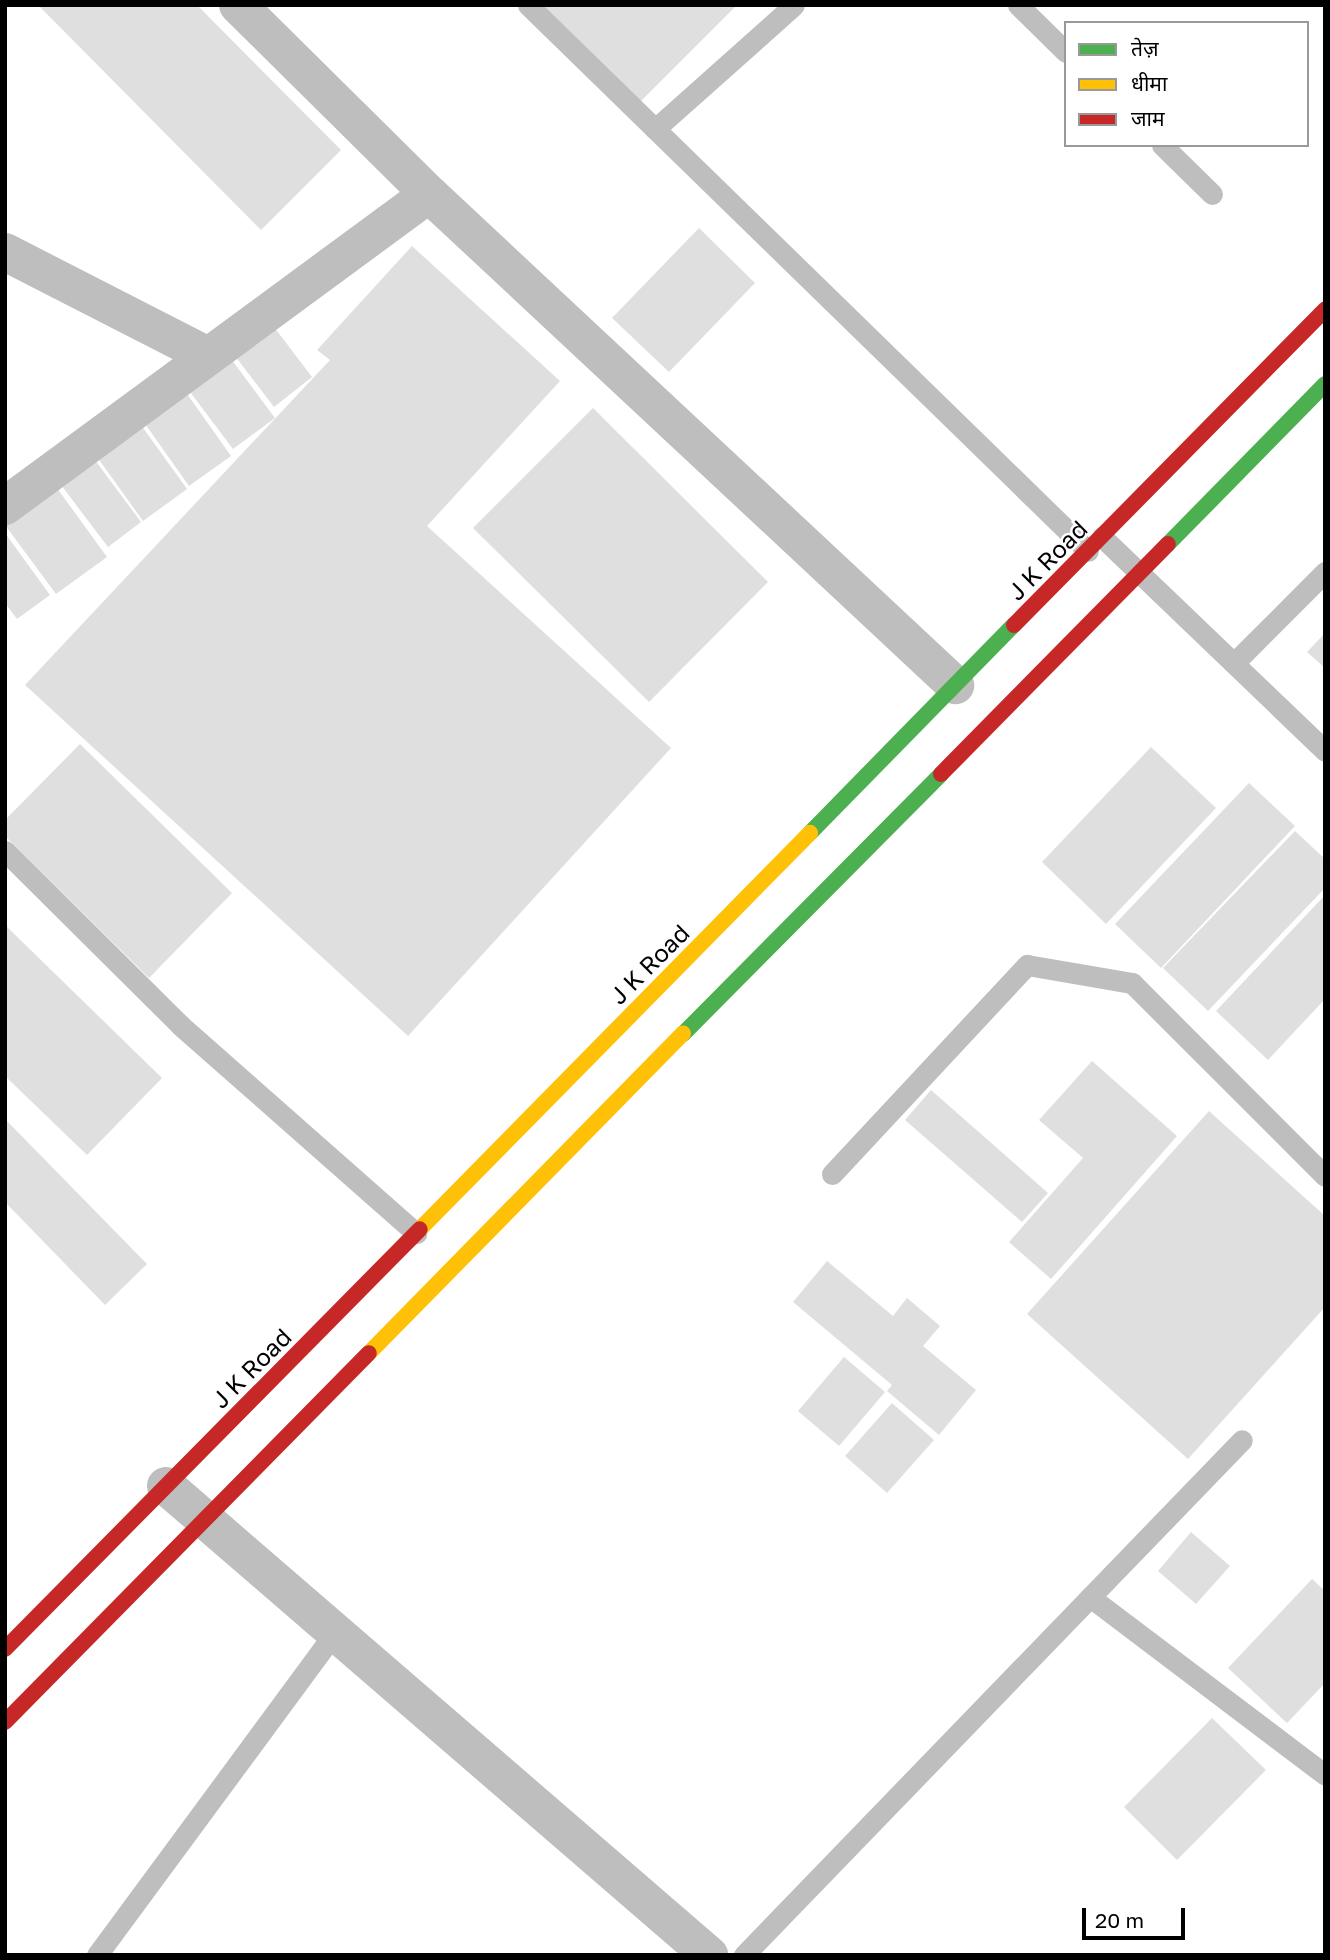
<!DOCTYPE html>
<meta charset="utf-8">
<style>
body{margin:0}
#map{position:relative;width:1330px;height:1960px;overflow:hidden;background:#fff;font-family:"Golos Text","Noto Sans Devanagari",sans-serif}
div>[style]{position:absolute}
.building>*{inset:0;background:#dfdfdf}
.lane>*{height:21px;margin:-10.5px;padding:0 10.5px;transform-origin:10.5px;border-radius:10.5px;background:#bebebe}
.street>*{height:38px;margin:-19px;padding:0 19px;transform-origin:19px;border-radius:19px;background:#bebebe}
.fast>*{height:16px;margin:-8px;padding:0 8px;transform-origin:8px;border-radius:8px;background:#4caf50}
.slow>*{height:16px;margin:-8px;padding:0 8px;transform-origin:8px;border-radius:8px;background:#ffc107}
.jam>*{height:16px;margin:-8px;padding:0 8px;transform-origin:8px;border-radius:8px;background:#c62828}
span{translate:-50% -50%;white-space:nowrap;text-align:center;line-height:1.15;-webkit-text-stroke:5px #fff;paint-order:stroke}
.street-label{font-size:24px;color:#000}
.frame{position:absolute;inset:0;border:7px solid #000;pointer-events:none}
.legend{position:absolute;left:1064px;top:21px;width:245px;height:126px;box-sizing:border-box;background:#fff;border:2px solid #999;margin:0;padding:9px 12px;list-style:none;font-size:21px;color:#000}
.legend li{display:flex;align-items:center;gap:14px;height:35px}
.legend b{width:35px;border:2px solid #999}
.scale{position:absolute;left:1082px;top:1908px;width:103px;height:32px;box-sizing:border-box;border:4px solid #000;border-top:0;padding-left:9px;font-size:21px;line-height:24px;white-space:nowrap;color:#000;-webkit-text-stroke:5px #fff;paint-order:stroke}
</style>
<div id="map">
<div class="building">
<i style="clip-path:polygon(38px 5px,197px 5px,341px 150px,261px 230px)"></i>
<i style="clip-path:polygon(540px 5px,737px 5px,639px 103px)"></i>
<i style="clip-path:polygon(699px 228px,755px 283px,669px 372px,612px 318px)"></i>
<i style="clip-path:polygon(412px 246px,560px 381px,427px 526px,671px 748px,408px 1036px,25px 685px,330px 360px,317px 350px)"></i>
<i style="clip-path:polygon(274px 327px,312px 377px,274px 407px,235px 356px)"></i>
<i style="clip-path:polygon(226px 352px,275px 418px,233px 449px,184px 384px)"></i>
<i style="clip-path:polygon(185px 391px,231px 456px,189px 486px,143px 421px)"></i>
<i style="clip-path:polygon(593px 408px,768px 582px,649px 702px,473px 528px)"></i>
<i style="clip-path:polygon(141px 425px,187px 489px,143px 521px,97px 457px)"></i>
<i style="clip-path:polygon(89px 452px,141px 522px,108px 547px,55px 477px)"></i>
<i style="clip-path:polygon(54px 484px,107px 557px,56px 594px,5px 525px)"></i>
<i style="clip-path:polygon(5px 533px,50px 595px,17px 619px,5px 603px)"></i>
<i style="clip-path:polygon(1325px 633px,1325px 668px,1307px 652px)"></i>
<i style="clip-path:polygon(80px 744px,232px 893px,149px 978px,5px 836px,5px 820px)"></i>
<i style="clip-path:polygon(1151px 747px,1216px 808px,1106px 924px,1042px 862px)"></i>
<i style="clip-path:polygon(1249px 783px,1295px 826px,1161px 968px,1115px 924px)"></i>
<i style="clip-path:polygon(1295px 831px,1325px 859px,1325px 888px,1208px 1011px,1163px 968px)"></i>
<i style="clip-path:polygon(1325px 895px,1325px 999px,1268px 1060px,1216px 1011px)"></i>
<i style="clip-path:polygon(5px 925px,162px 1078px,87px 1155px,5px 1076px)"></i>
<i style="clip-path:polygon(1092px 1061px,1177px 1136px,1051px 1279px,1009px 1242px,1083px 1158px,1039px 1120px)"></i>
<i style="clip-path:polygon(931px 1090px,1048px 1193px,1022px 1222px,905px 1120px)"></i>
<i style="clip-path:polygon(1209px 1111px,1325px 1216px,1325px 1307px,1188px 1459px,1027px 1314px)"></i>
<i style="clip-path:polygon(5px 1119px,147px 1264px,105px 1305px,5px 1202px)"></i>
<i style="clip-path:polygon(827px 1261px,893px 1316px,907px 1298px,940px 1326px,923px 1346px,976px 1390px,939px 1435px,887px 1391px,892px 1385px,793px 1302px)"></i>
<i style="clip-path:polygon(844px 1357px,885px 1392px,839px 1446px,798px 1411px)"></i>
<i style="clip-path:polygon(892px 1403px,934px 1440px,887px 1493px,845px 1456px)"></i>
<i style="clip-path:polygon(1191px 1532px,1230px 1566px,1196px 1604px,1158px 1571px)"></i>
<i style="clip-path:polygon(1312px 1579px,1325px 1591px,1325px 1683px,1287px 1723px,1228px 1668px)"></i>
<i style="clip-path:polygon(1212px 1718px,1266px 1770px,1177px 1860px,1124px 1807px)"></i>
</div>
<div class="lane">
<i style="left:528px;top:5px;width:782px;rotate:44.27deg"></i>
<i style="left:1018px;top:5px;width:67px;rotate:44.4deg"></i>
<i style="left:655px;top:129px;width:186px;rotate:-41.7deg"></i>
<i style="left:1162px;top:145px;width:70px;rotate:44.4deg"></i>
<i style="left:1102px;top:537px;width:309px;rotate:43.8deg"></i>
<i style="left:1234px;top:663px;width:129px;rotate:-45deg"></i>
<i style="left:5px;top:851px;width:247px;rotate:44.8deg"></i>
<i style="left:180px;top:1025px;width:315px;rotate:41.4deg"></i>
<i style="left:832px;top:1174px;width:286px;rotate:-47deg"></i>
<i style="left:1027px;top:965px;width:107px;rotate:9.7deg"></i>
<i style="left:1132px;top:983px;width:273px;rotate:45deg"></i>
<i style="left:1090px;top:1597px;width:295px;rotate:37.1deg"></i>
<i style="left:97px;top:1955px;width:399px;rotate:-53.6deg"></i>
<i style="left:744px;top:1955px;width:716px;rotate:-45.96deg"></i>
</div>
<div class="street">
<i style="left:238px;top:5px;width:269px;rotate:44.7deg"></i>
<i style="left:429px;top:194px;width:720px;rotate:43.03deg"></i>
<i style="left:5px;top:252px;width:228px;rotate:27.1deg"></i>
<i style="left:5px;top:506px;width:526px;rotate:-36.35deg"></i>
<i style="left:166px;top:1486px;width:718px;rotate:40.82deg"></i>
</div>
<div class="fast">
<i style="left:1168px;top:544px;width:224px;rotate:-45.5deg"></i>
<i style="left:810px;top:833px;width:291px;rotate:-45.6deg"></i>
<i style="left:683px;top:1034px;width:366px;rotate:-45.2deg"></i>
</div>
<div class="slow">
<i style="left:420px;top:1229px;width:556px;rotate:-45.44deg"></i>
<i style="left:369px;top:1353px;width:448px;rotate:-45.5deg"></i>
</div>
<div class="jam">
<i style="left:1014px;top:625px;width:443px;rotate:-45.4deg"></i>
<i style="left:941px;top:774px;width:323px;rotate:-45.4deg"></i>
<i style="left:5px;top:1649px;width:590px;rotate:-45.34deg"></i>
<i style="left:5px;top:1722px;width:518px;rotate:-45.39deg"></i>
</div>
<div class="street-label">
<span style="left:1047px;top:560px;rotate:-45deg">J K Road</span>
<span style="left:649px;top:964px;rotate:-45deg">J K Road</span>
<span style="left:251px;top:1368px;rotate:-45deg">J K Road</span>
</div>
<div class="frame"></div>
<ul class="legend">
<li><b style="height:9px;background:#4caf50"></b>तेज़</li>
<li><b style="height:9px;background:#ffc107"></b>धीमा</li>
<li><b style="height:9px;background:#c62828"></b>जाम</li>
</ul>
<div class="scale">20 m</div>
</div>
